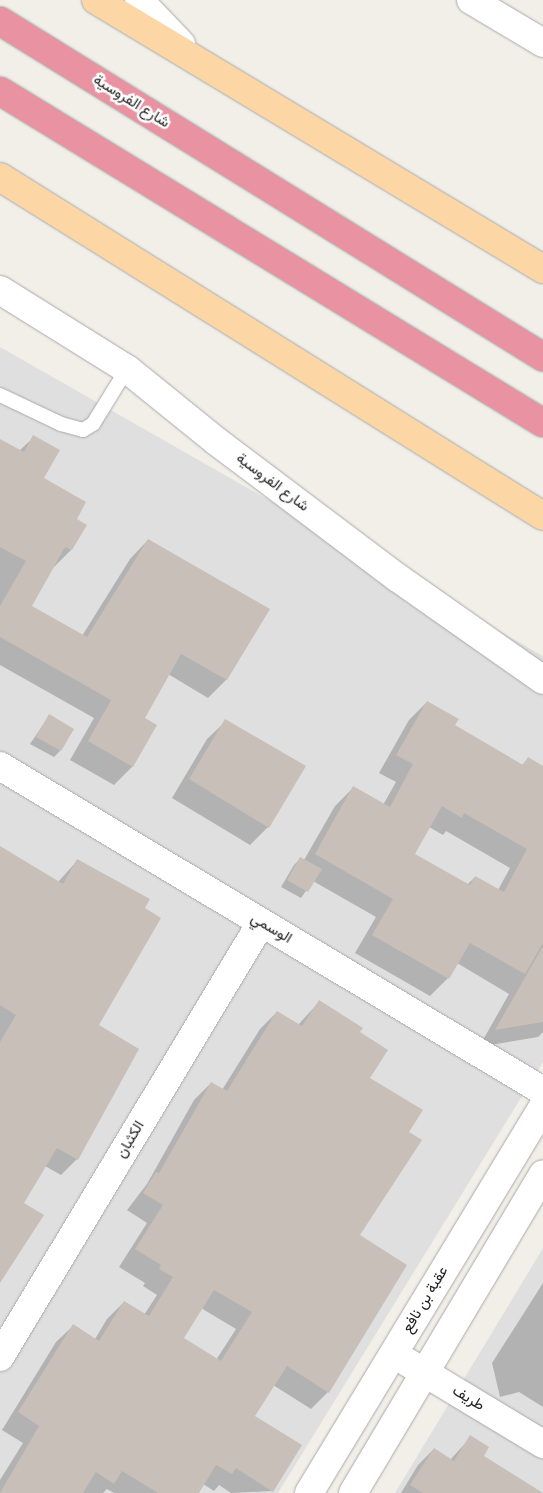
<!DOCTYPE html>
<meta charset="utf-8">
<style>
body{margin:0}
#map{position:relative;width:543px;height:1493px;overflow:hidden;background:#f2efe9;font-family:Overpass,Vazirmatn,sans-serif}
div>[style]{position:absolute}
.residential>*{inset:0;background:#e0dfdf}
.shadow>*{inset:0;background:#0003}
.building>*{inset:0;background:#c7bfb8}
.roads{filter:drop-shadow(0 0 1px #a9a9a9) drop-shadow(0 0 1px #a9a9a9)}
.lane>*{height:14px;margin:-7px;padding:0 7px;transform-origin:7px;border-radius:7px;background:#fff}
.street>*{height:28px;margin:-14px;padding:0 14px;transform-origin:14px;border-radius:14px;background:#fff}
.primary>*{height:28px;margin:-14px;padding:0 14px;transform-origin:14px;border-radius:14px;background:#fcd6a4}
.highway>*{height:28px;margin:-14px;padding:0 14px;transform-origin:14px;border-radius:14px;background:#e892a2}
span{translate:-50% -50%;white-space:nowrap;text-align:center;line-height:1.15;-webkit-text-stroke:5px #fff;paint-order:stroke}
.street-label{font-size:15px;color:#222}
</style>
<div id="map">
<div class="residential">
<i style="clip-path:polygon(0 347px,543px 656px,543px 1062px,278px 1493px,0 1493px)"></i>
<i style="clip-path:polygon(543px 1248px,543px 1493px,395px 1493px)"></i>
</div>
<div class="shadow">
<i style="clip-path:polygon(34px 437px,42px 478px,75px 520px,71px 550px,53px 568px,30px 607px,82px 636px,130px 559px,148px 540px,269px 610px,226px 680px,208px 698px,168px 674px,143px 718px,155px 725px,132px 767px,114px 785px,70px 760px,94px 718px,0 665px,0 440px,19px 451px)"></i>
<i style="clip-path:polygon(evenodd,427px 702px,453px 726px,522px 765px,528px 759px,543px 767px,543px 1032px,538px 1037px,479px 1047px,509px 994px,457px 963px,448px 978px,430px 996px,355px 953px,376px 917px,313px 881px,301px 898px,281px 887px,294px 865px,301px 858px,304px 860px,335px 806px,353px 788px,383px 805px,396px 782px,379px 773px,409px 720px,427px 702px,429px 827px,443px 835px,446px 831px,510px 868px,498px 890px,475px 877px,467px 885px,413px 854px,429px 827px)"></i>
<i style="clip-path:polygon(49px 716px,60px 751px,54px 757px,30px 744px)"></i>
<i style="clip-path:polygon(226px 721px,268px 827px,250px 845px,172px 798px,207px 739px)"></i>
<i style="clip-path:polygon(0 848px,58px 882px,77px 861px,97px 1025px,138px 1049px,77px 1159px,61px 1175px,45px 1166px,22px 1203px,0 1282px)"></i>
<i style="clip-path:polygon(evenodd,319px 1002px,359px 1033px,369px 1078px,407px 1133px,358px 1236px,328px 1392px,311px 1409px,273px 1385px,254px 1417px,272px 1491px,231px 1493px,219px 1485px,214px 1491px,203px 1484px,197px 1493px,114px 1493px,107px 1489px,103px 1493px,0 1493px,0 1480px,23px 1443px,2px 1430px,56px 1342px,73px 1326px,95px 1339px,107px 1319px,124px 1302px,144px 1315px,157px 1295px,143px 1286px,145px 1283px,119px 1267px,147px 1223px,127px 1210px,147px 1184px,194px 1100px,211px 1083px,222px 1090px,260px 1029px,277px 1012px,298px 1025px,319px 1002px,201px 1308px,236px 1329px,216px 1360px,182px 1338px,201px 1308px)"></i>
<i style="clip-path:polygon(543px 1283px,543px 1407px,519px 1392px,500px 1397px,492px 1363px)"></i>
<i style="clip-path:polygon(471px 1437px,482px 1456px,538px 1493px,401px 1493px,418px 1465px,434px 1449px,450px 1460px)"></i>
</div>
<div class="building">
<i style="clip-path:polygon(33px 435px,60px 450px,44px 478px,86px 502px,77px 519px,87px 525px,72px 550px,65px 547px,32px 606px,87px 637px,148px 539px,270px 609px,227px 680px,181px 654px,145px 718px,157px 725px,133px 767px,88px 741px,111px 700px,0 637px,0 606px,26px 561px,0 547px,0 439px,24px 452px)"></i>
<i style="clip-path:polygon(evenodd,427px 701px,459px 719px,455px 725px,523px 765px,528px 757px,543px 766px,543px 943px,525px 974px,470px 943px,449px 979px,372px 935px,393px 899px,315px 854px,353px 786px,390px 807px,413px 764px,396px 755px,427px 701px,442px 806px,462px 818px,464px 813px,527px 849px,504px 892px,475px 876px,470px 885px,415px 854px,442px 806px)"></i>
<i style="clip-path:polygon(49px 714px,74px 729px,61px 751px,36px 737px)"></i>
<i style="clip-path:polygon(225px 719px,306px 766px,269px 828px,189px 779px)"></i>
<i style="clip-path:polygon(0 846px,63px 884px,77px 859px,150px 899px,145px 908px,161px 918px,99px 1025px,139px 1049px,78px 1160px,57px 1148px,24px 1203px,44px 1215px,0 1283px,0 1042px,16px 1015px,0 1005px)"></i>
<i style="clip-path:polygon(300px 857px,322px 869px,308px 892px,287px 880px)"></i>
<i style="clip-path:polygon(543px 946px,543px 1022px,495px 1030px)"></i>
<i style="clip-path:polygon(evenodd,319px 1000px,363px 1028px,360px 1032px,388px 1050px,370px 1078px,423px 1110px,409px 1132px,422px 1140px,360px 1235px,407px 1265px,329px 1393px,287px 1366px,255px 1416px,302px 1445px,273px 1492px,236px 1468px,232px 1474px,216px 1465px,199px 1493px,158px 1493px,122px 1471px,114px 1484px,96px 1472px,83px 1493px,0 1493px,39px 1426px,18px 1412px,73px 1324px,99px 1341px,124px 1301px,149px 1316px,173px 1277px,159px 1269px,161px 1265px,135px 1249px,163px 1205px,143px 1193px,156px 1172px,159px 1173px,211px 1082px,227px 1091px,277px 1011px,302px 1026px,319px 1000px,214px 1290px,252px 1312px,221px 1361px,184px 1338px,214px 1290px)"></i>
<i style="clip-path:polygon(470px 1435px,489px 1447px,484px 1456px,543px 1493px,423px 1493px,410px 1485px,434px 1448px,454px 1461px)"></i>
</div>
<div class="roads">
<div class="lane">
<i style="left:0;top:395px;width:68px;rotate:25.4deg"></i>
<i style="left:61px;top:424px;width:23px;rotate:15deg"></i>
<i style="left:83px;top:430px;width:12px;rotate:-31deg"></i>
<i style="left:93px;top:424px;width:65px;rotate:-58.3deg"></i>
</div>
<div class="street">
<i style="left:139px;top:0;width:61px;rotate:46.3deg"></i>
<i style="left:471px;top:0;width:84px;rotate:30.8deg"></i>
<i style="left:0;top:290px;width:150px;rotate:31.9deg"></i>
<i style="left:127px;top:369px;width:114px;rotate:39deg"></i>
<i style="left:216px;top:441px;width:228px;rotate:37deg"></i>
<i style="left:398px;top:578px;width:177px;rotate:35.1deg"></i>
<i style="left:0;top:766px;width:633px;rotate:30.9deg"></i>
<i style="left:0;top:1357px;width:506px;rotate:-58.98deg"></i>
<i style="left:407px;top:1362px;width:159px;rotate:31.1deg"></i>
<i style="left:309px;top:1493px;width:451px;rotate:-58.8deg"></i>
<i style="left:353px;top:1493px;width:371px;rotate:-59.2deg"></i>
</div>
<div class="primary">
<i style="left:96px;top:0;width:522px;rotate:31.04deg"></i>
<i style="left:0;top:177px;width:640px;rotate:31.98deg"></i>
</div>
<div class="highway">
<i style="left:0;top:21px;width:639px;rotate:31.75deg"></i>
<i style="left:0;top:91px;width:636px;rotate:31.44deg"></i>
</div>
</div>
<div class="street-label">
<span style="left:131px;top:102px;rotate:32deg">شارع الفروسية</span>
<span style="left:272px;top:483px;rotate:37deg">شارع الفروسية</span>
<span style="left:271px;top:929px;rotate:31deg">الوسمي</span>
<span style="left:131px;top:1140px;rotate:-59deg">الكثبان</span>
<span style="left:426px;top:1300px;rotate:-59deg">عقبة بن نافع</span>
<span style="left:468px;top:1399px;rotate:31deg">طريف</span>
</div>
</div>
